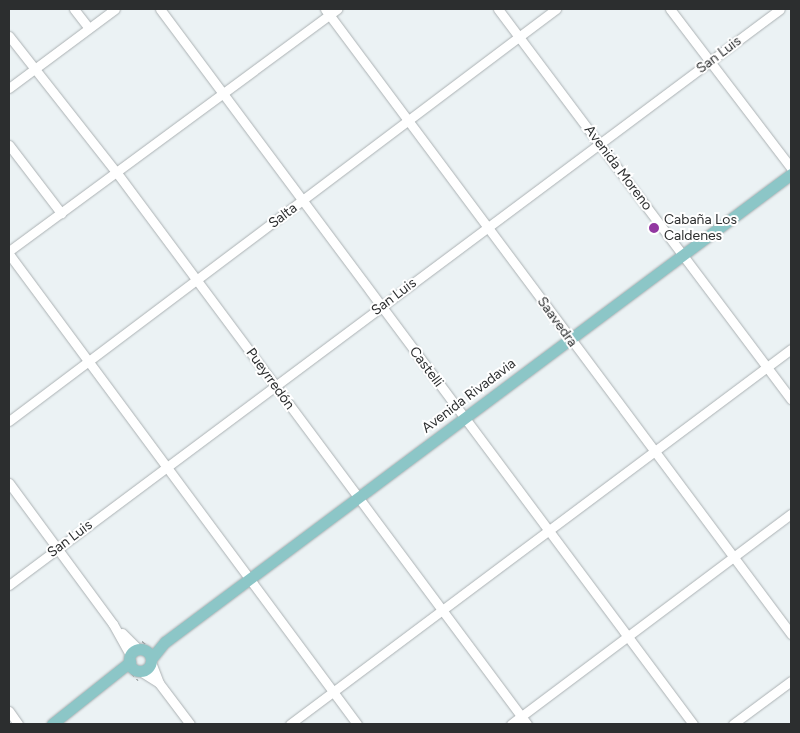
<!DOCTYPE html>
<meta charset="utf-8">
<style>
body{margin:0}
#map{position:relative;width:800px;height:733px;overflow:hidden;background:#ebf2f4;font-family:Figtree,sans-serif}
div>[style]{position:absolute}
.path>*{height:1px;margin-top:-0.5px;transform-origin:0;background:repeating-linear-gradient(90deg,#8e9394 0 4px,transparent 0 8px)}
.roads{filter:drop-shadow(0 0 1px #abb1b3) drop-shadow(0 0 1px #abb1b3)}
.minor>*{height:9px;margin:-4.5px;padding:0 4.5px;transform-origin:4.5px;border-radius:4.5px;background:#fff}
.major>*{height:11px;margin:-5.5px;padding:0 5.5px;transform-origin:5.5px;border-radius:5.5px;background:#8cc6c7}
.major>.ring{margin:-5.5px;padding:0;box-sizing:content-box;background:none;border:11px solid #8cc6c7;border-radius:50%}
.dots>*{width:14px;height:14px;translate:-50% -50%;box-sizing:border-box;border:2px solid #fff;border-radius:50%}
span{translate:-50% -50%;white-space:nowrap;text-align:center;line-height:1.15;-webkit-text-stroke:4px #fff;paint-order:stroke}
.street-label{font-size:14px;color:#2c2e2f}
.poi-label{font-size:14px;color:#2c2e2f}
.left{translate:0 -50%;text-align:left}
.frame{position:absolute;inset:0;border:10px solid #2c2e2f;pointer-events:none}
</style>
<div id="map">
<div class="path">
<i style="left:142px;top:641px;width:8px;rotate:40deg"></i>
<i style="left:131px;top:673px;width:10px;rotate:45deg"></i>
</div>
<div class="roads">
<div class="minor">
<i style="left:74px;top:9px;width:24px;rotate:52deg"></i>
<i style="left:160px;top:9px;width:892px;rotate:53.3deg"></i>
<i style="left:325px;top:9px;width:780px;rotate:53.29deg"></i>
<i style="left:498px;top:9px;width:488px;rotate:53.1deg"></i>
<i style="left:670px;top:9px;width:200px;rotate:52.7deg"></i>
<i style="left:9px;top:36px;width:174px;rotate:51.8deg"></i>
<i style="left:117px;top:173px;width:687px;rotate:53.35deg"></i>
<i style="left:9px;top:88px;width:132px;rotate:-36.7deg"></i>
<i style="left:9px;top:145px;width:86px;rotate:52.6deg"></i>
<i style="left:9px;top:251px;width:408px;rotate:-36.4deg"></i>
<i style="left:9px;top:254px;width:585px;rotate:53.48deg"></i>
<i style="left:9px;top:421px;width:685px;rotate:-36.99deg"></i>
<i style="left:9px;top:483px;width:175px;rotate:53.6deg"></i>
<i style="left:113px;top:624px;width:35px;rotate:61deg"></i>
<i style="left:9px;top:585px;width:962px;rotate:-36.76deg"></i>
<i style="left:122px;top:633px;width:23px;rotate:45deg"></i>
<i style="left:151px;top:662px;width:22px;rotate:69deg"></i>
<i style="left:159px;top:683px;width:51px;rotate:52.9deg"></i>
<i style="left:140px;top:671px;width:22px;rotate:32deg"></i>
<i style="left:9px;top:711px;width:16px;rotate:55deg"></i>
<i style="left:290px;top:724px;width:626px;rotate:-36.81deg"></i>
<i style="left:511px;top:724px;width:350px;rotate:-36.9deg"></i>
<i style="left:733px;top:724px;width:72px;rotate:-36.6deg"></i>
</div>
<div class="major">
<i class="ring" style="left:129px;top:649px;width:11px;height:11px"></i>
<i style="left:151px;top:659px;width:22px;rotate:-51deg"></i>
<i style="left:165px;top:642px;width:782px;rotate:-36.78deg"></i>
<i style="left:52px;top:724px;width:100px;rotate:-38.5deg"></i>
</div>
</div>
<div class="dots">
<i style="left:654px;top:228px;background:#9237a1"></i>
</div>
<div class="street-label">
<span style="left:719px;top:55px;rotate:-37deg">San Luis</span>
<span style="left:618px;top:168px;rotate:53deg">Avenida Moreno</span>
<span style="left:283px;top:216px;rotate:-37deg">Salta</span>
<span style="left:394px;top:297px;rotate:-37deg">San Luis</span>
<span style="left:557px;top:322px;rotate:54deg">Saavedra</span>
<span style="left:426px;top:367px;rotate:53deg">Castelli</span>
<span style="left:270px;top:379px;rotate:54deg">Pueyrredón</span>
<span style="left:469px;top:396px;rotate:-37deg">Avenida Rivadavia</span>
<span style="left:70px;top:539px;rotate:-37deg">San Luis</span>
</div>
<div class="poi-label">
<span class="left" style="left:664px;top:228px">Cabaña Los<br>Caldenes</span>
</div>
<div class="frame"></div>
</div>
